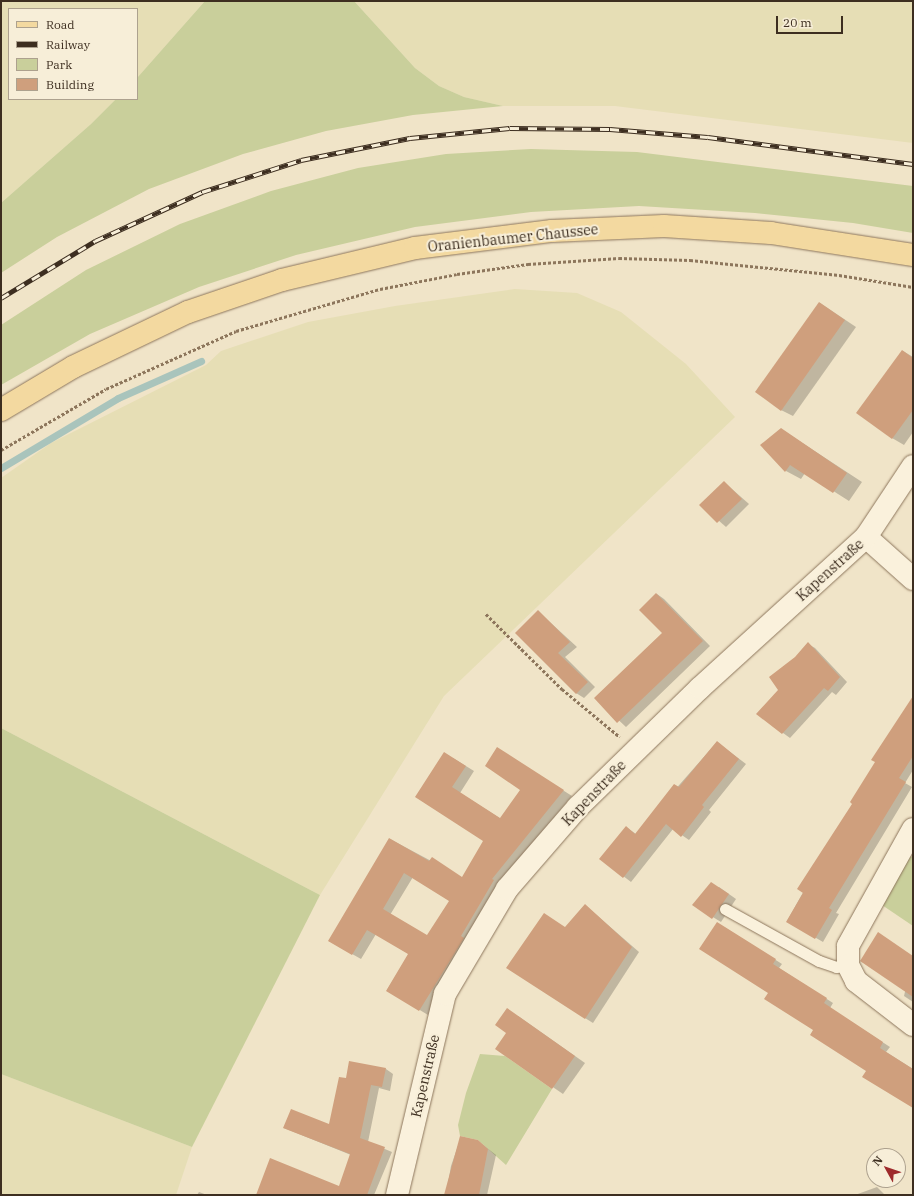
<!DOCTYPE html>
<meta charset="utf-8">
<style>
body{margin:0}
#map{position:relative;width:914px;height:1196px;overflow:hidden;background:#f0e4c8;font-family:"IBM Plex Serif",serif}
div>[style]{position:absolute}
.farmland>*{inset:0;background:#e6deb5}
.green>*{inset:0;background:#c9cf9b}
.shadow>*{inset:0;background:#0003}
.stream>*{height:7px;margin:-3.5px;padding:0 3.5px;transform-origin:3.5px;border-radius:3.5px;background:#a9c4bc}
.building>*{inset:0;background:#cf9f7d}
.path>*{height:2.5px;margin-top:-1.25px;transform-origin:0;background:repeating-linear-gradient(90deg,#8d765c 0 3px,transparent 0 5px)}
.roads{filter:drop-shadow(0 0 1px #8d765c) drop-shadow(0 0 1px #8d765c)}
.service>*{height:11px;margin:-5.5px;padding:0 5.5px;transform-origin:5.5px;border-radius:5.5px;background:#faf1dc}
.minor>*{height:22px;margin:-11px;padding:0 11px;transform-origin:11px;border-radius:11px;background:#faf1dc}
.primary>*{height:22px;margin:-11px;padding:0 11px;transform-origin:11px;border-radius:11px;background:#f3d9a0}
.rail>*{height:4.5px;margin-top:-2.25px;transform-origin:0;background:repeating-linear-gradient(90deg,#f7eed8 0 9px,#3d2e20 0 18px);box-sizing:border-box;border-block:1px solid #3d2e20}
span{translate:-50% -50%;white-space:nowrap;text-align:center;line-height:1.15;-webkit-text-stroke:4px #f7eed8;paint-order:stroke}
.street-label{font-size:14px;color:#3d2e20}
.frame{position:absolute;inset:0;border:2px solid #3d2e20;pointer-events:none}
.legend{position:absolute;left:8px;top:8px;width:130px;height:92px;box-sizing:border-box;background:#f7eed8;border:1px solid #ada18e;margin:0;padding:5px 7px;list-style:none;font-size:12px;color:#3d2e20}
.legend li{display:flex;align-items:center;gap:8px;height:20px}
.legend b{width:20px;border:1px solid #ada18e}
.north{position:absolute;left:866px;top:1148px;width:40px;height:40px;box-sizing:border-box;background:#f7eed8;border:1px solid #ada18e;border-radius:50%;rotate:310deg;font-size:11px;font-weight:700;line-height:16px;text-align:center;color:#3d2e20}
.north::after{content:'';display:block;margin:auto;width:14px;height:18px;background:#9e2a2b;clip-path:polygon(50% 0,100% 100%,50% 72%,0 100%)}
.scale{position:absolute;left:776px;top:16px;width:67px;height:18px;box-sizing:border-box;border:2px solid #3d2e20;border-top:0;padding-left:5px;font-size:12px;line-height:14px;white-space:nowrap;color:#3d2e20;-webkit-text-stroke:3px #f7eed8;paint-order:stroke}
</style>
<div id="map">
<div class="farmland">
<i style="clip-path:polygon(1px 1px,205px 1px,137px 78px,137px 9px,9px 9px,9px 99px,116px 99px,91px 124px,1px 203px)"></i>
<i style="clip-path:polygon(354px 1px,913px 1px,913px 143px,615px 106px,503px 106px,464px 97px,439px 86px,415px 68px)"></i>
<i style="clip-path:polygon(515px 289px,577px 293px,621px 312px,686px 364px,735px 417px,444px 696px,320px 895px,1px 728px,1px 478px,51px 443px,206px 365px,221px 351px,308px 322px,395px 306px)"></i>
<i style="clip-path:polygon(1px 1074px,192px 1147px,176px 1195px,1px 1195px)"></i>
</div>
<div class="green">
<i style="clip-path:polygon(205px 1px,354px 1px,415px 68px,439px 86px,464px 97px,503px 106px,413px 115px,326px 131px,243px 154px,149px 189px,57px 237px,1px 273px,1px 203px,91px 124px,116px 99px,137px 99px,137px 78px)"></i>
<i style="clip-path:polygon(531px 149px,637px 152px,913px 186px,913px 233px,853px 223px,755px 213px,639px 206px,531px 212px,415px 227px,296px 255px,199px 287px,90px 334px,1px 385px,1px 325px,86px 270px,180px 224px,271px 191px,358px 168px,446px 154px)"></i>
<i style="clip-path:polygon(1px 728px,320px 895px,192px 1147px,1px 1074px)"></i>
<i style="clip-path:polygon(913px 856px,913px 926px,882px 905px,907px 858px)"></i>
<i style="clip-path:polygon(480px 1054px,505px 1056px,552px 1089px,506px 1165px,478px 1140px,460px 1136px,458px 1125px,466px 1093px)"></i>
</div>
<div class="shadow">
<i style="clip-path:polygon(820px 303px,856px 327px,793px 416px,781px 410px)"></i>
<i style="clip-path:polygon(903px 351px,913px 357px,913px 432px,904px 445px,892px 438px)"></i>
<i style="clip-path:polygon(781px 429px,862px 482px,849px 501px,805px 473px,801px 479px,786px 471px)"></i>
<i style="clip-path:polygon(724px 482px,749px 504px,726px 527px,701px 505px)"></i>
<i style="clip-path:polygon(657px 594px,664px 599px,710px 646px,626px 727px,595px 698px,663px 633px)"></i>
<i style="clip-path:polygon(539px 612px,577px 647px,565px 657px,595px 687px,584px 698px,576px 693px)"></i>
<i style="clip-path:polygon(808px 644px,815px 648px,847px 682px,836px 695px,832px 692px,790px 738px,757px 714px,779px 690px,796px 658px)"></i>
<i style="clip-path:polygon(913px 707px,913px 770px,905px 783px,912px 787px,836px 913px,839px 914px,823px 942px,787px 921px,853px 803px)"></i>
<i style="clip-path:polygon(717px 742px,746px 764px,709px 810px,711px 812px,689px 840px,673px 829px,631px 882px,601px 859px,626px 827px,636px 834px)"></i>
<i style="clip-path:polygon(evenodd,506px 754px,572px 796px,499px 884px,471px 944px,428px 1015px,387px 990px,409px 954px,376px 934px,361px 959px,329px 941px,390px 839px,463px 878px,485px 841px,416px 797px,453px 758px,474px 771px,460px 793px,501px 819px,521px 790px,506px 754px,413px 877px,450px 901px,427px 937px,390px 915px,413px 877px)"></i>
<i style="clip-path:polygon(719px 887px,736px 899px,721px 922px,693px 905px)"></i>
<i style="clip-path:polygon(585px 905px,639px 952px,593px 1023px,585px 1018px,566px 928px)"></i>
<i style="clip-path:polygon(724px 927px,782px 964px,779px 968px,833px 1003px,830px 1008px,890px 1047px,886px 1052px,913px 1069px,913px 1107px,769px 993px)"></i>
<i style="clip-path:polygon(913px 957px,913px 1002px,904px 996px)"></i>
<i style="clip-path:polygon(518px 1016px,585px 1063px,563px 1094px,497px 1049px)"></i>
<i style="clip-path:polygon(386px 1069px,393px 1074px,390px 1091px,379px 1088px,368px 1142px,392px 1152px,374px 1195px,286px 1195px,339px 1188px,351px 1155px,284px 1128px,330px 1126px,347px 1079px)"></i>
<i style="clip-path:polygon(461px 1137px,478px 1141px,496px 1155px,487px 1195px,446px 1195px,451px 1166px)"></i>
<i style="clip-path:polygon(877px 1187px,885px 1195px,855px 1195px)"></i>
<i style="clip-path:polygon(199px 1192px,207px 1195px,197px 1195px)"></i>
</div>
<div class="stream">
<i style="left:1px;top:468px;width:136px;rotate:-30.9deg"></i>
<i style="left:118px;top:398px;width:91px;rotate:-24deg"></i>
</div>
<div class="building">
<i style="clip-path:polygon(819px 302px,845px 320px,781px 411px,755px 392px)"></i>
<i style="clip-path:polygon(902px 350px,913px 358px,913px 410px,892px 439px,856px 413px)"></i>
<i style="clip-path:polygon(781px 428px,847px 473px,833px 493px,790px 465px,785px 472px,760px 445px)"></i>
<i style="clip-path:polygon(724px 481px,742px 499px,717px 523px,699px 505px)"></i>
<i style="clip-path:polygon(656px 593px,703px 641px,617px 723px,594px 698px,662px 633px,639px 610px)"></i>
<i style="clip-path:polygon(538px 610px,570px 642px,558px 653px,588px 682px,576px 694px,515px 633px)"></i>
<i style="clip-path:polygon(808px 642px,840px 677px,828px 691px,824px 688px,782px 734px,756px 714px,778px 690px,769px 677px,795px 657px)"></i>
<i style="clip-path:polygon(913px 696px,913px 756px,899px 778px,906px 782px,829px 908px,832px 910px,815px 939px,786px 922px,803px 893px,797px 889px,852px 804px,850px 802px,875px 762px,871px 760px)"></i>
<i style="clip-path:polygon(717px 741px,739px 759px,702px 805px,704px 807px,681px 837px,666px 824px,623px 878px,599px 859px,626px 826px,635px 834px,674px 784px,679px 787px)"></i>
<i style="clip-path:polygon(evenodd,497px 747px,564px 790px,492px 879px,494px 880px,461px 936px,464px 938px,419px 1011px,386px 991px,408px 954px,367px 930px,352px 955px,328px 941px,389px 838px,429px 861px,432px 857px,462px 877px,483px 841px,415px 797px,444px 752px,466px 766px,452px 787px,500px 818px,520px 790px,485px 766px,497px 747px,404px 873px,449px 901px,427px 935px,383px 909px,404px 873px)"></i>
<i style="clip-path:polygon(711px 882px,729px 894px,712px 919px,692px 905px)"></i>
<i style="clip-path:polygon(585px 904px,632px 947px,585px 1019px,506px 968px,544px 913px,565px 927px)"></i>
<i style="clip-path:polygon(717px 922px,776px 959px,773px 964px,827px 998px,824px 1003px,883px 1042px,880px 1048px,913px 1069px,913px 1108px,862px 1077px,866px 1071px,810px 1035px,813px 1030px,764px 999px,768px 993px,699px 949px)"></i>
<i style="clip-path:polygon(878px 932px,913px 956px,913px 997px,860px 961px)"></i>
<i style="clip-path:polygon(507px 1008px,575px 1056px,552px 1089px,495px 1049px,506px 1033px,495px 1025px)"></i>
<i style="clip-path:polygon(349px 1061px,386px 1068px,382px 1087px,371px 1085px,360px 1138px,385px 1147px,367px 1195px,256px 1195px,270px 1158px,339px 1186px,350px 1154px,283px 1128px,291px 1109px,329px 1124px,339px 1077px,346px 1078px)"></i>
<i style="clip-path:polygon(460px 1136px,478px 1140px,488px 1149px,479px 1195px,444px 1195px)"></i>
</div>
<div class="path">
<i style="left:1px;top:450px;width:121px;rotate:-30.2deg"></i>
<i style="left:106px;top:389px;width:142px;rotate:-24deg"></i>
<i style="left:236px;top:331px;width:150px;rotate:-16.3deg"></i>
<i style="left:380px;top:289px;width:78px;rotate:-11deg"></i>
<i style="left:457px;top:274px;width:72px;rotate:-8deg"></i>
<i style="left:528px;top:264px;width:91px;rotate:-3.8deg"></i>
<i style="left:619px;top:258px;width:71px;rotate:1.6deg"></i>
<i style="left:690px;top:260px;width:150px;rotate:5.7deg"></i>
<i style="left:839px;top:275px;width:75px;rotate:9.2deg"></i>
<i style="left:486px;top:614px;width:107px;rotate:44.6deg"></i>
<i style="left:562px;top:689px;width:75px;rotate:39.6deg"></i>
</div>
<div class="roads">
<div class="service">
<i style="left:725px;top:909px;width:107px;rotate:29deg"></i>
<i style="left:819px;top:961px;width:18px;rotate:19deg"></i>
<i style="left:836px;top:967px;width:12px;rotate:-9deg"></i>
</div>
<div class="minor">
<i style="left:866px;top:537px;width:63px;rotate:41.8deg"></i>
<i style="left:913px;top:829px;width:134px;rotate:119.1deg"></i>
<i style="left:848px;top:946px;width:19px;rotate:90deg"></i>
<i style="left:848px;top:965px;width:18px;rotate:63deg"></i>
<i style="left:856px;top:981px;width:72px;rotate:37.7deg"></i>
<i style="left:397px;top:1195px;width:207px;rotate:-76.6deg"></i>
<i style="left:445px;top:994px;width:122px;rotate:-59.4deg"></i>
<i style="left:507px;top:889px;width:108px;rotate:-49.1deg"></i>
<i style="left:578px;top:807px;width:170px;rotate:-44.3deg"></i>
<i style="left:700px;top:688px;width:224px;rotate:-42.3deg"></i>
<i style="left:866px;top:537px;width:85px;rotate:-56.5deg"></i>
</div>
<div class="primary">
<i style="left:1px;top:410px;width:84px;rotate:-30.8deg"></i>
<i style="left:73px;top:367px;width:127px;rotate:-25.6deg"></i>
<i style="left:188px;top:312px;width:99px;rotate:-18.8deg"></i>
<i style="left:282px;top:280px;width:137px;rotate:-13.5deg"></i>
<i style="left:415px;top:248px;width:138px;rotate:-7.1deg"></i>
<i style="left:552px;top:231px;width:112px;rotate:-2.6deg"></i>
<i style="left:664px;top:226px;width:107px;rotate:3.7deg"></i>
<i style="left:771px;top:233px;width:144px;rotate:8.8deg"></i>
</div>
</div>
<div class="rail">
<i style="left:1px;top:298px;width:110px;rotate:-31.2deg"></i>
<i style="left:95px;top:241px;width:118px;rotate:-24.6deg"></i>
<i style="left:202px;top:192px;width:104px;rotate:-17.9deg"></i>
<i style="left:301px;top:160px;width:111px;rotate:-11.4deg"></i>
<i style="left:410px;top:138px;width:100px;rotate:-5.7deg"></i>
<i style="left:510px;top:128px;width:100px;rotate:0.6deg"></i>
<i style="left:610px;top:129px;width:98px;rotate:4.7deg"></i>
<i style="left:708px;top:137px;width:207px;rotate:7.5deg"></i>
</div>
<div class="street-label">
<span style="left:513px;top:238px;rotate:-6deg">Oranienbaumer Chaussee</span>
<span style="left:830px;top:570px;rotate:-42deg">Kapenstraße</span>
<span style="left:594px;top:793px;rotate:-46deg">Kapenstraße</span>
<span style="left:425px;top:1076px;rotate:-77deg">Kapenstraße</span>
</div>
<div class="frame"></div>
<ul class="legend">
<li><b style="height:5px;background:#f3d9a0"></b>Road</li>
<li><b style="height:5px;background:#3d2e20"></b>Railway</li>
<li><b style="height:11px;background:#c9cf9b"></b>Park</li>
<li><b style="height:11px;background:#cf9f7d"></b>Building</li>
</ul>
<div class="north">N</div>
<div class="scale">20 m</div>
</div>
